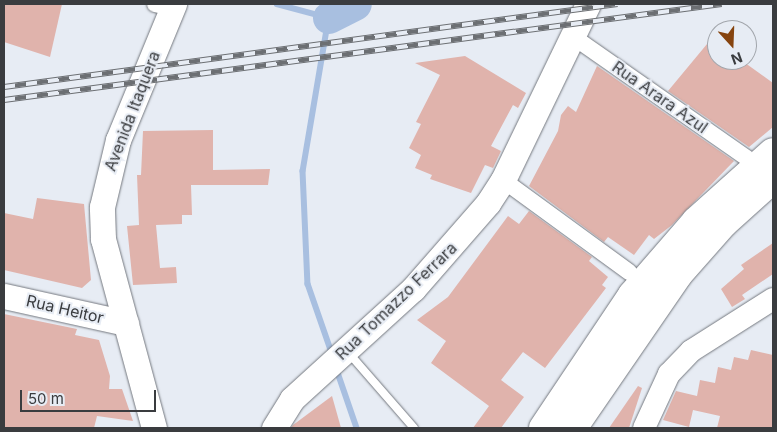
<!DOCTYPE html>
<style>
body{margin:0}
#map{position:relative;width:777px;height:432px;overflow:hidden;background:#e7ecf4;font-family:Inter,sans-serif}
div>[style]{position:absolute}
.stream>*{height:5.5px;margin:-2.75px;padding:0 2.75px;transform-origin:2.75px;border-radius:2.75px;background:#a8bfe0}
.river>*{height:32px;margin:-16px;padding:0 16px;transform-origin:16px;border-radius:16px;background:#a8bfe0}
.building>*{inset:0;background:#e0b3ac}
.roads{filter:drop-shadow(0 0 1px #74787f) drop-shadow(0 0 1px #74787f)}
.lane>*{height:8px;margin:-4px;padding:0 4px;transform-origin:4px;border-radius:4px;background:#fff}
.street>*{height:16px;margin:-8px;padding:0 8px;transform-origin:8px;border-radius:8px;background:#fff}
.secondary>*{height:22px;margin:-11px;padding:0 11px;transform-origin:11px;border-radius:11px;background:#fff}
.primary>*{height:25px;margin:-12.5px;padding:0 12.5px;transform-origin:12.5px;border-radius:12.5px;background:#fff}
.highway>*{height:28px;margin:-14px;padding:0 14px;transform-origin:14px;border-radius:14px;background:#fff}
.rail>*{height:5.5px;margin-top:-2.75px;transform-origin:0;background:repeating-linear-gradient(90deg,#e7ecf4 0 11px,#6c6f73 0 22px);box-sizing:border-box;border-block:1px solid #6c6f73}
span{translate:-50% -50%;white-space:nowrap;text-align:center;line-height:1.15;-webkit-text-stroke:4px #e7ecf4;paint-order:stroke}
.street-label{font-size:16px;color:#3a3c3f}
.frame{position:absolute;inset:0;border:5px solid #3a3c3f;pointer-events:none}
.north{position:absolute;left:707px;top:20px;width:50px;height:50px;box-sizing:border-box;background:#e7ecf4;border:1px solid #a2a6ac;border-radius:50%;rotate:160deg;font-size:14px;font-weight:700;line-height:20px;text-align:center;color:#3a3c3f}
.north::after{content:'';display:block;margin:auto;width:18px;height:22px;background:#86440f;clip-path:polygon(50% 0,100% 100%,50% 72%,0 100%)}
.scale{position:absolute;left:20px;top:390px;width:136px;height:22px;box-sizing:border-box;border:2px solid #3a3c3f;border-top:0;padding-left:6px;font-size:15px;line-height:18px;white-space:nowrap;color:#3a3c3f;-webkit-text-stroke:4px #e7ecf4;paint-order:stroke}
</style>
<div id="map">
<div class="stream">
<i style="left:277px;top:4px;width:54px;rotate:15.1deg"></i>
<i style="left:329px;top:18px;width:155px;rotate:99.6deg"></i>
<i style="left:303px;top:171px;width:113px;rotate:87.5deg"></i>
<i style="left:308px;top:284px;width:73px;rotate:70.8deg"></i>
<i style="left:336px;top:367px;width:65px;rotate:71deg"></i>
</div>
<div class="river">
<i style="left:329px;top:18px;width:30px;rotate:-27deg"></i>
</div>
<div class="building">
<i style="clip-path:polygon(4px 4px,62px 4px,50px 57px,4px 42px)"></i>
<i style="clip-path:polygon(717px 32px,717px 60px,741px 60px,773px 83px,773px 127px,749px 147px,668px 91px)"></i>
<i style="clip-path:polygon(465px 56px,526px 93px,518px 108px,513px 105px,491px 146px,501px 151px,493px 168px,485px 165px,471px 193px,430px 179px,432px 175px,415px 168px,421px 155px,409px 148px,421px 124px,416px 122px,440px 75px,415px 63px)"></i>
<i style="clip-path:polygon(597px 66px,734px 161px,672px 225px,654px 239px,649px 235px,634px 255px,608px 237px,604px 242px,529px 186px,558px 131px,561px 115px,568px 106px,576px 112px)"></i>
<i style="clip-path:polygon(213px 130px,213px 170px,270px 169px,268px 185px,191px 185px,192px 215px,182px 215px,182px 224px,156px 225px,160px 268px,176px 267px,177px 283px,133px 285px,127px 226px,139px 225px,137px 175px,141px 175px,143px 131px)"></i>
<i style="clip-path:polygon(37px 198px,84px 204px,91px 280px,82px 288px,4px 270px,4px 213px,33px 219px)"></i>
<i style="clip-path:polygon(529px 211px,592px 257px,589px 261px,608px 277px,602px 285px,606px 288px,545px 368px,523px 352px,501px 380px,524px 397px,501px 428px,473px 428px,489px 406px,431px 363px,446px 341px,417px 320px,448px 297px,508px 216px,519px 224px)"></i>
<i style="clip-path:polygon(773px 243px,773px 274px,742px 295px,745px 299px,732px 307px,721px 289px,744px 269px,741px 265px)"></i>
<i style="clip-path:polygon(4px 314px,77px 329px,75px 335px,99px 340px,110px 376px,109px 389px,122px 389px,133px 421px,97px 416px,94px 428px,4px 428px)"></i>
<i style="clip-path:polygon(751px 350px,773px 355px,773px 428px,717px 428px,720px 416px,693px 410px,689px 427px,663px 420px,676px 391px,697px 396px,700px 380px,715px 383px,718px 367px,731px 370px,734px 357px,748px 360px)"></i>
<i style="clip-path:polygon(638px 386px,642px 388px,629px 428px,609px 428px)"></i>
<i style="clip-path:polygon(332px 396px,341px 428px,291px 428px,293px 425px)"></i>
</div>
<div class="roads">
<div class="lane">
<i style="left:347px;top:351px;width:102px;rotate:49deg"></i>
</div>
<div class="street">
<i style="left:155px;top:4px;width:17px;rotate:13deg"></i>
<i style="left:572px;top:36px;width:213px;rotate:34.9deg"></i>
<i style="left:503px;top:180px;width:156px;rotate:36.1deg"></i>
</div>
<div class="secondary">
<i style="left:644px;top:428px;width:60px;rotate:-65.2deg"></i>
<i style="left:669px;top:374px;width:32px;rotate:-46deg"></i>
<i style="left:691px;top:351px;width:97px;rotate:-32.4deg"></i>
</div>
<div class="primary">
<i style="left:4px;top:296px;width:125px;rotate:12.5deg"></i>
<i style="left:154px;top:428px;width:196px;rotate:-105.1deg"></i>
<i style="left:103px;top:239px;width:32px;rotate:-92deg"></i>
<i style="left:102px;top:207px;width:69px;rotate:-76.6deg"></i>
<i style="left:118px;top:140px;width:147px;rotate:-67.6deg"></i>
<i style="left:274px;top:428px;width:34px;rotate:-58deg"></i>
<i style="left:292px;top:399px;width:164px;rotate:-42.3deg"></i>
<i style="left:413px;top:289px;width:114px;rotate:-48.9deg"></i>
<i style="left:488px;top:203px;width:27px;rotate:-57deg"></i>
<i style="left:503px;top:180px;width:195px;rotate:-64.2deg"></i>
</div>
<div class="highway">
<i style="left:543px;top:428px;width:160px;rotate:-56.2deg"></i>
<i style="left:632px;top:295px;width:98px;rotate:-49.1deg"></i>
<i style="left:696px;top:221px;width:103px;rotate:-41.9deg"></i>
<i style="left:573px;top:428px;width:186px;rotate:-55.5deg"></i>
<i style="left:678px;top:275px;width:69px;rotate:-48.5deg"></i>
<i style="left:724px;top:223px;width:66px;rotate:-41.9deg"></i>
</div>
</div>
<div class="rail">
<i style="left:4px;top:87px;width:619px;rotate:-7.71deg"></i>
<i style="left:4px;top:100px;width:724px;rotate:-7.62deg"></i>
</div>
<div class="street-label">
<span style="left:660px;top:97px;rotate:35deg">Rua Arara Azul</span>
<span style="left:132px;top:111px;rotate:-69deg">Avenida Itaquera</span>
<span style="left:396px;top:301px;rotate:-44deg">Rua Tomazzo Ferrara</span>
<span style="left:65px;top:309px;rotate:13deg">Rua Heitor</span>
</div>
<div class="frame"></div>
<div class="north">N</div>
<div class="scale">50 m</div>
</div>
